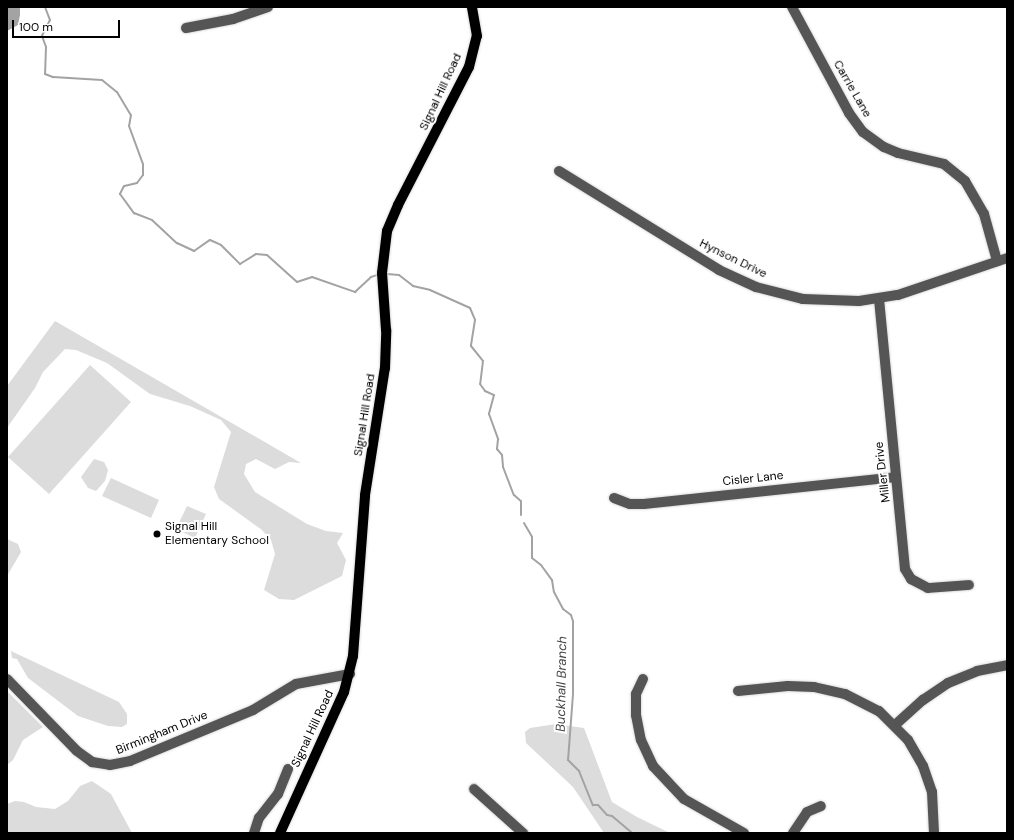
<!DOCTYPE html>
<style>
body{margin:0}
#map{position:relative;width:1014px;height:840px;overflow:hidden;background:#fff;font-family:"DM Sans",sans-serif}
div>[style]{position:absolute}
.green>*{inset:0;background:#dcdcdc}
.water>*{inset:0;background:#a3a3a3}
.stream>*{height:2px;margin:-1px;padding:0 1px;transform-origin:1px;border-radius:1px;background:#a3a3a3}
.roads{filter:drop-shadow(0 0 1px #dbdbdb) drop-shadow(0 0 1px #dbdbdb)}
.minor>*{height:10px;margin:-5px;padding:0 5px;transform-origin:5px;border-radius:5px;background:#555}
.major>*{height:10px;margin:-5px;padding:0 5px;transform-origin:5px;border-radius:5px;background:#000}
.dots>*{width:11px;height:11px;translate:-50% -50%;box-sizing:border-box;border:2px solid #fff;border-radius:50%}
span{translate:-50% -50%;white-space:nowrap;text-align:center;line-height:1.15;-webkit-text-stroke:4px #fff;paint-order:stroke}
.street-label{font-size:12px;color:#000}
.poi-label{font-size:12px;color:#000}
.left{translate:0 -50%;text-align:left}
.water-label{font-size:13px;color:#444;font-style:italic}
.frame{position:absolute;inset:0;border:8px solid #000;pointer-events:none}
.scale{position:absolute;left:12px;top:20px;width:108px;height:18px;box-sizing:border-box;border:2px solid #000;border-top:0;padding-left:5px;font-size:12px;line-height:14px;white-space:nowrap;color:#000;-webkit-text-stroke:3px #fff;paint-order:stroke}
</style>
<div id="map">
<div class="green">
<i style="clip-path:polygon(55px 321px,301px 463px,289px 462px,275px 469px,256px 459px,246px 464px,244px 474px,255px 492px,307px 524px,326px 531px,343px 533px,337px 543px,346px 560px,342px 576px,294px 600px,279px 599px,264px 590px,275px 554px,271px 540px,262px 530px,219px 499px,214px 487px,231px 432px,221px 420px,190px 406px,150px 394px,107px 363px,76px 350px,65px 349px,43px 372px,35px 388px,7px 428px,7px 386px)"></i>
<i style="clip-path:polygon(90px 365px,131px 402px,49px 494px,8px 457px)"></i>
<i style="clip-path:polygon(94px 459px,104px 462px,108px 470px,105px 481px,96px 491px,88px 488px,81px 477px)"></i>
<i style="clip-path:polygon(111px 478px,159px 500px,151px 518px,102px 496px)"></i>
<i style="clip-path:polygon(187px 506px,206px 514px,195px 538px,176px 529px)"></i>
<i style="clip-path:polygon(7px 539px,18px 544px,21px 552px,7px 576px)"></i>
<i style="clip-path:polygon(11px 651px,119px 702px,127px 714px,127px 724px,122px 727px,108px 726px,78px 716px,28px 678px,17px 659px,12px 658px)"></i>
<i style="clip-path:polygon(7px 691px,43px 727px,23px 740px,13px 760px,7px 765px)"></i>
<i style="clip-path:polygon(556px 724px,584px 728px,612px 802px,637px 817px,670px 833px,604px 833px,573px 787px,526px 743px,525px 732px,530px 728px)"></i>
<i style="clip-path:polygon(92px 781px,111px 794px,132px 833px,7px 833px,7px 804px,15px 801px,24px 802px,36px 807px,55px 809px,68px 801px,80px 786px)"></i>
</div>
<div class="water">
<i style="clip-path:polygon(7px 7px,20px 7px,20px 15px,18px 25px,7px 31px)"></i>
</div>
<div class="stream">
<i style="left:45px;top:7px;width:14px;rotate:69deg"></i>
<i style="left:50px;top:20px;width:18px;rotate:117deg"></i>
<i style="left:42px;top:36px;width:12px;rotate:70deg"></i>
<i style="left:46px;top:47px;width:27px;rotate:92deg"></i>
<i style="left:45px;top:74px;width:9px;rotate:21deg"></i>
<i style="left:53px;top:77px;width:49px;rotate:3.5deg"></i>
<i style="left:102px;top:80px;width:19px;rotate:39deg"></i>
<i style="left:117px;top:92px;width:27px;rotate:59deg"></i>
<i style="left:131px;top:115px;width:11px;rotate:100deg"></i>
<i style="left:129px;top:126px;width:40px;rotate:69.8deg"></i>
<i style="left:143px;top:164px;width:11px;rotate:90deg"></i>
<i style="left:143px;top:175px;width:10px;rotate:127deg"></i>
<i style="left:137px;top:183px;width:13px;rotate:167deg"></i>
<i style="left:124px;top:186px;width:9px;rotate:117deg"></i>
<i style="left:120px;top:194px;width:24px;rotate:54deg"></i>
<i style="left:134px;top:213px;width:19px;rotate:21deg"></i>
<i style="left:152px;top:220px;width:34px;rotate:43deg"></i>
<i style="left:177px;top:243px;width:19px;rotate:25deg"></i>
<i style="left:194px;top:251px;width:19px;rotate:-35deg"></i>
<i style="left:210px;top:240px;width:12px;rotate:24deg"></i>
<i style="left:221px;top:245px;width:27px;rotate:45deg"></i>
<i style="left:240px;top:264px;width:19px;rotate:-32deg"></i>
<i style="left:256px;top:254px;width:11px;rotate:5deg"></i>
<i style="left:267px;top:255px;width:40px;rotate:42deg"></i>
<i style="left:297px;top:282px;width:16px;rotate:-18deg"></i>
<i style="left:312px;top:277px;width:46px;rotate:19.2deg"></i>
<i style="left:355px;top:292px;width:22px;rotate:-43deg"></i>
<i style="left:371px;top:277px;width:6px;rotate:-18deg"></i>
<i style="left:387px;top:274px;width:12px;rotate:5deg"></i>
<i style="left:399px;top:275px;width:18px;rotate:38deg"></i>
<i style="left:413px;top:286px;width:17px;rotate:13deg"></i>
<i style="left:430px;top:290px;width:44px;rotate:24.2deg"></i>
<i style="left:470px;top:308px;width:13px;rotate:67deg"></i>
<i style="left:475px;top:320px;width:26px;rotate:99deg"></i>
<i style="left:471px;top:346px;width:19px;rotate:51deg"></i>
<i style="left:483px;top:361px;width:23px;rotate:97deg"></i>
<i style="left:480px;top:384px;width:9px;rotate:54deg"></i>
<i style="left:485px;top:391px;width:10px;rotate:24deg"></i>
<i style="left:494px;top:395px;width:20px;rotate:105deg"></i>
<i style="left:489px;top:414px;width:27px;rotate:70deg"></i>
<i style="left:498px;top:439px;width:10px;rotate:96deg"></i>
<i style="left:497px;top:449px;width:8px;rotate:50deg"></i>
<i style="left:502px;top:455px;width:12px;rotate:85deg"></i>
<i style="left:503px;top:467px;width:30px;rotate:69deg"></i>
<i style="left:514px;top:495px;width:9px;rotate:41deg"></i>
<i style="left:521px;top:501px;width:14px;rotate:90deg"></i>
<i style="left:524px;top:523px;width:16px;rotate:60deg"></i>
<i style="left:532px;top:537px;width:21px;rotate:90deg"></i>
<i style="left:532px;top:558px;width:11px;rotate:38deg"></i>
<i style="left:541px;top:565px;width:19px;rotate:54deg"></i>
<i style="left:552px;top:580px;width:12px;rotate:81deg"></i>
<i style="left:554px;top:592px;width:19px;rotate:62deg"></i>
<i style="left:563px;top:609px;width:10px;rotate:37deg"></i>
<i style="left:571px;top:615px;width:6px;rotate:72deg"></i>
<i style="left:573px;top:621px;width:73px;rotate:90deg"></i>
<i style="left:573px;top:694px;width:66px;rotate:94.3deg"></i>
<i style="left:568px;top:760px;width:16px;rotate:45deg"></i>
<i style="left:579px;top:771px;width:37px;rotate:68deg"></i>
<i style="left:593px;top:805px;width:5px"></i>
<i style="left:598px;top:805px;width:13px;rotate:48deg"></i>
<i style="left:607px;top:815px;width:5px;rotate:11deg"></i>
<i style="left:612px;top:816px;width:26px;rotate:40deg"></i>
</div>
<div class="roads">
<div class="minor">
<i style="left:792px;top:7px;width:120px;rotate:61.7deg"></i>
<i style="left:849px;top:113px;width:24px;rotate:54deg"></i>
<i style="left:863px;top:132px;width:26px;rotate:36deg"></i>
<i style="left:884px;top:147px;width:15px;rotate:23deg"></i>
<i style="left:898px;top:153px;width:47px;rotate:13.4deg"></i>
<i style="left:944px;top:164px;width:27px;rotate:39deg"></i>
<i style="left:965px;top:181px;width:38px;rotate:60deg"></i>
<i style="left:984px;top:214px;width:49px;rotate:74.5deg"></i>
<i style="left:186px;top:28px;width:48px;rotate:-10.8deg"></i>
<i style="left:233px;top:19px;width:37px;rotate:-19deg"></i>
<i style="left:559px;top:171px;width:188px;rotate:31.7deg"></i>
<i style="left:719px;top:270px;width:41px;rotate:24.7deg"></i>
<i style="left:756px;top:287px;width:49px;rotate:14.3deg"></i>
<i style="left:803px;top:299px;width:56px;rotate:2deg"></i>
<i style="left:859px;top:301px;width:39px;rotate:-9deg"></i>
<i style="left:898px;top:295px;width:115px;rotate:-18.7deg"></i>
<i style="left:879px;top:299px;width:271px;rotate:84.5deg"></i>
<i style="left:905px;top:569px;width:12px;rotate:59deg"></i>
<i style="left:911px;top:579px;width:19px;rotate:28deg"></i>
<i style="left:928px;top:588px;width:41px;rotate:-4.2deg"></i>
<i style="left:614px;top:498px;width:17px;rotate:21deg"></i>
<i style="left:630px;top:504px;width:14px"></i>
<i style="left:644px;top:504px;width:253px;rotate:-6.1deg"></i>
<i style="left:7px;top:679px;width:100px;rotate:45.8deg"></i>
<i style="left:77px;top:751px;width:19px;rotate:36deg"></i>
<i style="left:92px;top:762px;width:18px;rotate:9deg"></i>
<i style="left:110px;top:765px;width:20px;rotate:-11deg"></i>
<i style="left:130px;top:761px;width:133px;rotate:-22.5deg"></i>
<i style="left:253px;top:710px;width:50px;rotate:-31.2deg"></i>
<i style="left:296px;top:684px;width:55px;rotate:-10.5deg"></i>
<i style="left:643px;top:679px;width:17px;rotate:115deg"></i>
<i style="left:636px;top:694px;width:21px;rotate:90deg"></i>
<i style="left:636px;top:715px;width:25px;rotate:79deg"></i>
<i style="left:641px;top:740px;width:29px;rotate:65deg"></i>
<i style="left:653px;top:766px;width:45px;rotate:46.8deg"></i>
<i style="left:684px;top:799px;width:69px;rotate:29.5deg"></i>
<i style="left:738px;top:691px;width:50px;rotate:-5.7deg"></i>
<i style="left:788px;top:686px;width:26px;rotate:2deg"></i>
<i style="left:814px;top:687px;width:32px;rotate:13deg"></i>
<i style="left:845px;top:694px;width:38px;rotate:27deg"></i>
<i style="left:879px;top:711px;width:41px;rotate:45deg"></i>
<i style="left:908px;top:740px;width:30px;rotate:60deg"></i>
<i style="left:923px;top:766px;width:28px;rotate:71deg"></i>
<i style="left:932px;top:792px;width:41px;rotate:87.2deg"></i>
<i style="left:895px;top:725px;width:38px;rotate:-42deg"></i>
<i style="left:923px;top:700px;width:30px;rotate:-34deg"></i>
<i style="left:948px;top:683px;width:31px;rotate:-22deg"></i>
<i style="left:977px;top:671px;width:31px;rotate:-11deg"></i>
<i style="left:474px;top:789px;width:66px;rotate:41.9deg"></i>
<i style="left:254px;top:833px;width:16px;rotate:-72deg"></i>
<i style="left:259px;top:818px;width:31px;rotate:-52deg"></i>
<i style="left:278px;top:794px;width:27px;rotate:-68deg"></i>
<i style="left:793px;top:833px;width:25px;rotate:-56deg"></i>
<i style="left:807px;top:812px;width:15px;rotate:-23deg"></i>
</div>
<div class="major">
<i style="left:280px;top:833px;width:155px;rotate:-65.6deg"></i>
<i style="left:344px;top:692px;width:37px;rotate:-76deg"></i>
<i style="left:353px;top:656px;width:161px;rotate:-85.7deg"></i>
<i style="left:365px;top:495px;width:129px;rotate:-81.1deg"></i>
<i style="left:385px;top:368px;width:38px;rotate:-88deg"></i>
<i style="left:386px;top:330px;width:57px;rotate:-94deg"></i>
<i style="left:382px;top:273px;width:42px;rotate:-83.2deg"></i>
<i style="left:387px;top:231px;width:28px;rotate:-67deg"></i>
<i style="left:398px;top:205px;width:155px;rotate:-62.8deg"></i>
<i style="left:469px;top:67px;width:32px;rotate:-76deg"></i>
<i style="left:477px;top:36px;width:29px;rotate:-100deg"></i>
</div>
</div>
<div class="dots">
<i style="left:157px;top:534px;background:#000"></i>
</div>
<div class="street-label">
<span style="left:852px;top:89px;rotate:60deg">Carrie Lane</span>
<span style="left:441px;top:92px;rotate:-65deg">Signal Hill Road</span>
<span style="left:733px;top:259px;rotate:26deg">Hynson Drive</span>
<span style="left:365px;top:415px;rotate:-81deg">Signal Hill Road</span>
<span style="left:883px;top:472px;rotate:-97deg">Miller Drive</span>
<span style="left:753px;top:479px;rotate:-6deg">Cisler Lane</span>
<span style="left:313px;top:729px;rotate:-65deg">Signal Hill Road</span>
<span style="left:162px;top:733px;rotate:-22deg">Birmingham Drive</span>
</div>
<div class="poi-label">
<span class="left" style="left:165px;top:534px">Signal Hill<br>Elementary School</span>
</div>
<div class="water-label">
<span style="left:562px;top:684px;rotate:-89deg">Buckhall Branch</span>
</div>
<div class="frame"></div>
<div class="scale">100 m</div>
</div>
